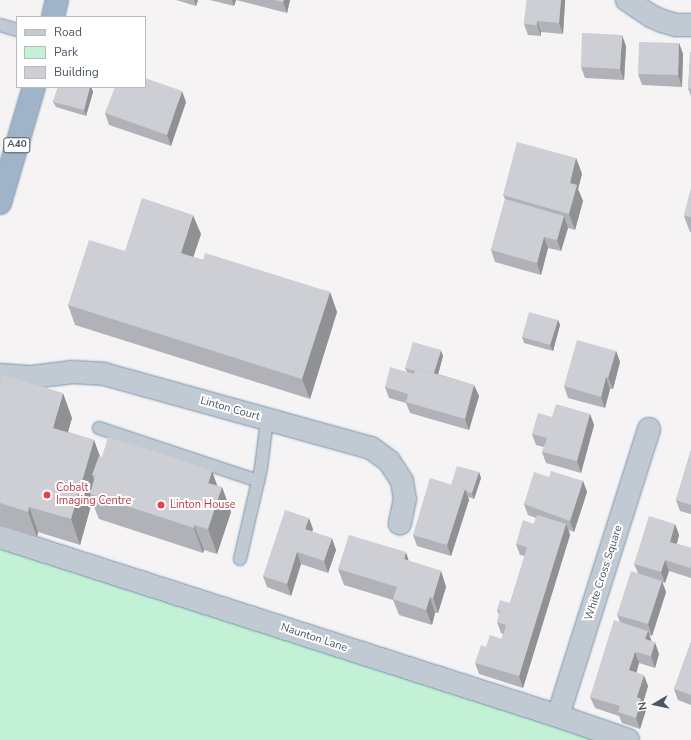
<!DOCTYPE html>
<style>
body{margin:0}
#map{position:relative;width:691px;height:740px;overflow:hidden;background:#f5f3f3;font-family:"Nunito Sans",sans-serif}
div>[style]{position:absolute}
.green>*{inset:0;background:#c3f1d5}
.roads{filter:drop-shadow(0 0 1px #7690ad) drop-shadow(0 0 1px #7690ad)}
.service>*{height:12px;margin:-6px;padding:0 6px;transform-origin:6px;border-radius:6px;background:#c1cad2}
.minor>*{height:22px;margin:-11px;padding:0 11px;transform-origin:11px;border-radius:11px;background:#c1cad2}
.trunk>*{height:22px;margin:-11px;padding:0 11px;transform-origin:11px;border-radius:11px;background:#9fb4c9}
.wall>*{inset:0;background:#b0b2b7}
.shaded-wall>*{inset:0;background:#909195}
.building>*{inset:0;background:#cdcfd5}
.dots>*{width:11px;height:11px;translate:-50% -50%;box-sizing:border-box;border:2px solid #fff;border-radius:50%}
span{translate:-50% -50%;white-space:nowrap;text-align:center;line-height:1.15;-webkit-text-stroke:4px #fff;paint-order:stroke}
.shield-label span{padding:1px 3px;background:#fff;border:1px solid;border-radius:3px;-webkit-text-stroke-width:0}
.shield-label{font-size:10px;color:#4a5661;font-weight:700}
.street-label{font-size:11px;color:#4a5661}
.health-label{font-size:11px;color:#be3a42}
.left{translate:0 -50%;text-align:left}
.legend{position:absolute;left:16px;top:16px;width:130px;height:72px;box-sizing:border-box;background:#fff;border:1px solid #b7bbc0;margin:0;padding:5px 7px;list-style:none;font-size:12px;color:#4a5661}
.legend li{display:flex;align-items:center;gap:8px;height:20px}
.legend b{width:20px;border:1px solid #b7bbc0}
.north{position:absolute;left:635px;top:684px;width:40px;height:40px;-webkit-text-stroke:3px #fff;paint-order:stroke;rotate:261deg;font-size:11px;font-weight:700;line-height:16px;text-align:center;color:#4a5661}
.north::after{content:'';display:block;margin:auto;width:14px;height:18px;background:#4a5661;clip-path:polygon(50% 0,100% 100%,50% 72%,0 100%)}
</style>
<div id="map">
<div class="green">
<i style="clip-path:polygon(0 537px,628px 740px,0 740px)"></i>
</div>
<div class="roads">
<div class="service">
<i style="left:0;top:25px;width:18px;rotate:16deg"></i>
<i style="left:99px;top:428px;width:168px;rotate:18.4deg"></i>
<i style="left:240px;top:559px;width:93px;rotate:-77deg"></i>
<i style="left:261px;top:468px;width:48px;rotate:-82.9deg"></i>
</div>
<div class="minor">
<i style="left:627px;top:0;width:29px;rotate:34deg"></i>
<i style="left:651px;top:16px;width:12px;rotate:24deg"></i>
<i style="left:662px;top:21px;width:15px;rotate:16deg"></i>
<i style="left:676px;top:25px;width:15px"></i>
<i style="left:0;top:375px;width:32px;rotate:4deg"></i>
<i style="left:32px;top:377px;width:39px;rotate:-7deg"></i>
<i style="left:71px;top:372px;width:33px;rotate:3deg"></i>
<i style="left:104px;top:374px;width:277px;rotate:15.5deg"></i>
<i style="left:371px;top:448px;width:22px;rotate:36deg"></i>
<i style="left:389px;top:461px;width:24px;rotate:57deg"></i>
<i style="left:402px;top:481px;width:18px;rotate:81deg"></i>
<i style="left:405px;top:499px;width:25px;rotate:102deg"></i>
<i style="left:0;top:537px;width:586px;rotate:17.79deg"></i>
<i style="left:558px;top:716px;width:74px;rotate:18.9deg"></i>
<i style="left:558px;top:716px;width:301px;rotate:-72.4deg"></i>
</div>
<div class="trunk">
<i style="left:53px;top:17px;width:17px;rotate:-77deg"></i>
<i style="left:0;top:203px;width:121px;rotate:-73.7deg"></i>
</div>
</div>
<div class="wall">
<i style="clip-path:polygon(176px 0,198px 0,196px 6px)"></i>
<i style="clip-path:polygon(210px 0,290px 0,287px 13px,236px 0,234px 6px)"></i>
<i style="clip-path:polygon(527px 0,565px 0,565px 2px,563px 34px,541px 32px,541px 36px,528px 35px,524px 24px)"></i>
<i style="clip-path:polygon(679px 43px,683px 54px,682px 87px,642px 85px,638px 74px)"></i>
<i style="clip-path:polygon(626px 46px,624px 80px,585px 78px,581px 67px)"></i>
<i style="clip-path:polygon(691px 52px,691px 96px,688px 88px)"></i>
<i style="clip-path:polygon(58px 87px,91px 87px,93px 92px,86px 116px,56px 107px,53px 102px)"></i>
<i style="clip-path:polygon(186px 102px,171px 146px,109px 125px,105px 113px)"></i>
<i style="clip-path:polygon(576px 158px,582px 174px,578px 189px,583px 201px,575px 230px,568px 228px,561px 251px,548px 248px,541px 275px,495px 262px,491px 250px,505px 199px,503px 195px)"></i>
<i style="clip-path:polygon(691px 189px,691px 232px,690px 232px,684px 216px)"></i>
<i style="clip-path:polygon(201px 234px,193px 257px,203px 260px,330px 292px,337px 312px,310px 399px,75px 325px,68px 305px,125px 251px)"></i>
<i style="clip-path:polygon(558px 320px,560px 325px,553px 351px,524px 343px,522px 337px)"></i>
<i style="clip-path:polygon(616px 351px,620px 362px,613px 389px,610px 389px,605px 408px,568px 398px,564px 386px)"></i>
<i style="clip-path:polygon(443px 356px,438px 374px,474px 385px,479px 396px,469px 430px,410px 413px,406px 403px,389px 398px,385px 387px,407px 372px,405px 368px)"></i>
<i style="clip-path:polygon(0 385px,72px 418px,68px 432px,94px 440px,100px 457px,222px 487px,231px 512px,217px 554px,204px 550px,203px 553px,99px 519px,92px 502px,80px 545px,38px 532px,37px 537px,0 526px)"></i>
<i style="clip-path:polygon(590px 414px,594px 425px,581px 473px,546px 463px,542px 452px,544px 447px,536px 445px,532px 434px,552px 417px)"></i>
<i style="clip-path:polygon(691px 450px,691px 514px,680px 511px,676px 500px)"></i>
<i style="clip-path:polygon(479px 472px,481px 478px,474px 499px,468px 497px,469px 500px,451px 556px,417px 546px,413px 535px,451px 485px)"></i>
<i style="clip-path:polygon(549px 477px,583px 481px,587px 492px,574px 532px,569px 530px,570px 535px,523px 688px,479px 674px,475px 663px,486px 647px,502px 639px,503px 634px,501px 633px,497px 622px,499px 615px,497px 610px,510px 603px,525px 556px,520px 555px,516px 544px,534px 524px,536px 518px,528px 515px,524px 504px)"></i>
<i style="clip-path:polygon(675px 524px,679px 535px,677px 544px,691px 548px,691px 578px,669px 571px,665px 583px,662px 582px,666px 592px,652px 636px,649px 635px,651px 641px,659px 654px,655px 668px,639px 663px,636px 672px,648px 686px,643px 703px,646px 710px,640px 729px,622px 723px,619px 716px,595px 708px,590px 697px,620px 622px,617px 615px,638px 573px,634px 564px)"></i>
<i style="clip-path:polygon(313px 529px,312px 532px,336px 550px,328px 573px,301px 564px,291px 596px,267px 587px,263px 576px)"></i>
<i style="clip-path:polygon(409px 561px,441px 571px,446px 587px,438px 613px,435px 613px,432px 625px,399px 615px,393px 600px,344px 585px,338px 569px)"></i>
<i style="clip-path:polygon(691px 642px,691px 705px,678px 700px,674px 689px)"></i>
</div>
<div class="shaded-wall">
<i style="clip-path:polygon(194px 0,198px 0,196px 6px)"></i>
<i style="clip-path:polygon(232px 0,236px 0,234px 6px)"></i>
<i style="clip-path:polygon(284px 0,290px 0,287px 13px,283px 2px)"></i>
<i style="clip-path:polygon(561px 0,565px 0,565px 2px,563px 34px,559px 23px)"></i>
<i style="clip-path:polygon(537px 21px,541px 32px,541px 36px,537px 25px)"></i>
<i style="clip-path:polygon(622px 35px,626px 46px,624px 80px,620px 69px)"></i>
<i style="clip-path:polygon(679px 43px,683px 54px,682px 87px,678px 75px)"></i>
<i style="clip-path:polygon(90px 87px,91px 87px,93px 92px,86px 116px,84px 110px)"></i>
<i style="clip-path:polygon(182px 91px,186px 102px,171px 146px,167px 135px)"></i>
<i style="clip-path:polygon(576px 158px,582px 174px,578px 189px,583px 201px,575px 230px,569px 214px,570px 183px)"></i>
<i style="clip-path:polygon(193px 215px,201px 234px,188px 273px,181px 253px)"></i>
<i style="clip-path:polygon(564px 216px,568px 228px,561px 251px,557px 240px)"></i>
<i style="clip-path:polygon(544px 237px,548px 248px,541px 275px,537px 263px)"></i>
<i style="clip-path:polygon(330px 292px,337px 312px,310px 399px,302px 379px)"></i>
<i style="clip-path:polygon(558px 320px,560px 325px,553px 351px,550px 345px)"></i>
<i style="clip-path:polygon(441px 350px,443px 356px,436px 382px,433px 376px)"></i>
<i style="clip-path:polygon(616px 351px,620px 362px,613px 389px,608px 378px)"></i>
<i style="clip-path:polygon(606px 377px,610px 389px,605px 408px,601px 397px)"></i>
<i style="clip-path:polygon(474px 385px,479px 396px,469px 430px,465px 419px)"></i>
<i style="clip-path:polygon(63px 393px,72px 418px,62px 453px,53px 428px)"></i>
<i style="clip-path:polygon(590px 414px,594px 425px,581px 473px,577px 461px)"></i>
<i style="clip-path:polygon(94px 440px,103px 465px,95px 476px,92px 475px,97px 487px,90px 494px,92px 502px,80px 545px,71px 519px)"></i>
<i style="clip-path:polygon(212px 471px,220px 493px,222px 487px,231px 512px,217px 554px,208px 529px,208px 483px)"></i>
<i style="clip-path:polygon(479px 472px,481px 478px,474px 499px,472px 493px)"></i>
<i style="clip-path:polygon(583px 481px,587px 492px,574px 532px,570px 521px)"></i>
<i style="clip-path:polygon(465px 489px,469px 500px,451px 556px,447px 545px)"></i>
<i style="clip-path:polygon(29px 507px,38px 532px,37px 537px,28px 512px)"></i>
<i style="clip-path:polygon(309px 518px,313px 529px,309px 540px,305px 529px)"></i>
<i style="clip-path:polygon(566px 524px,570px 535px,523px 688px,519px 676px)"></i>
<i style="clip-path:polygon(675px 524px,679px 535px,674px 553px,670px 542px)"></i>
<i style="clip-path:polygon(194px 525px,204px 550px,203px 553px,194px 528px)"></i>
<i style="clip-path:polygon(332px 538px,336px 550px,328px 573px,324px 561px)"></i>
<i style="clip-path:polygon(297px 552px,301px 564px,291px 596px,287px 584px)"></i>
<i style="clip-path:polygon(406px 552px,411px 568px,404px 559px)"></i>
<i style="clip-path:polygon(665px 560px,669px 571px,665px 583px,661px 572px)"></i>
<i style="clip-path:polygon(441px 571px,446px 587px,438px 613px,433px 598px)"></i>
<i style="clip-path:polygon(662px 581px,666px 592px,652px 636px,648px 624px)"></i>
<i style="clip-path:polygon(430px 597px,435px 613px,432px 625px,426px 610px)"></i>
<i style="clip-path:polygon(648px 631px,652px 642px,645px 639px)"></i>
<i style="clip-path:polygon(655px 642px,659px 654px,655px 668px,651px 656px)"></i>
<i style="clip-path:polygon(635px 652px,639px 663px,634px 682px,629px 670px)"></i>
<i style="clip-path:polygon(644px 675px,648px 686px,643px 703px,646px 710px,640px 729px,636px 718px,637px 697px)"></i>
</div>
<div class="building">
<i style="clip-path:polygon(274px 0,284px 0,283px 2px)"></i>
<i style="clip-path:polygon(527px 0,561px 0,559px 23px,537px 21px,537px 25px,524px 24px)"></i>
<i style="clip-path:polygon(582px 33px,622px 35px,620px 69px,581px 67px)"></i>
<i style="clip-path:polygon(639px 42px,679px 43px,678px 75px,638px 74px)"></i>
<i style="clip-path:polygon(690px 52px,691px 52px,691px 89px,688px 88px)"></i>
<i style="clip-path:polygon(145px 78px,182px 91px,167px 135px,105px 113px,115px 87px,145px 87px)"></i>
<i style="clip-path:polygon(58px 87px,90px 87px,84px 110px,53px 102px)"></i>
<i style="clip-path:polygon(517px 142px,576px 158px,570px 183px,577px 185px,569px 214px,503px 195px)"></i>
<i style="clip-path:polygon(691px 189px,691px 217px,684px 216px)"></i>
<i style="clip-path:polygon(142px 198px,193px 215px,181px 253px,203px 260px,205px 253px,330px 292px,302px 379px,68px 305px,89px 240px,125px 251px)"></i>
<i style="clip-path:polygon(505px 199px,564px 216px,557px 240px,544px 237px,537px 263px,491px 250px)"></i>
<i style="clip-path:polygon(529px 312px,558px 320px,550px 345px,522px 337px)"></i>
<i style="clip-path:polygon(577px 340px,616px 351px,608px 378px,606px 377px,601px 397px,564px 386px)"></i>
<i style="clip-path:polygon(413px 342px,441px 350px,434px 373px,416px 368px,415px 371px,405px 368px)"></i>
<i style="clip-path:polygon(390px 367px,414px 374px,416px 368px,474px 385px,465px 419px,406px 402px,408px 394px,385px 387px)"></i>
<i style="clip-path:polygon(3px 375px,63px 393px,53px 428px,94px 440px,71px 519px,29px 507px,28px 512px,0 503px,0 385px)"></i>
<i style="clip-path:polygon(556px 404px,590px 414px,577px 461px,542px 452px,547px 438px,532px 434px,538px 413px,552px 417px)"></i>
<i style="clip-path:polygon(108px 437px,152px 451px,152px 450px,212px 471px,208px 483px,222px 487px,208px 529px,194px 525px,194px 528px,90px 494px,95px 476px,92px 475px,99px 456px,102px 457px)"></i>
<i style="clip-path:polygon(691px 450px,691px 505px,676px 500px)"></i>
<i style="clip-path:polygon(457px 466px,479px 472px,472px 493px,466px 491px,465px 489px,451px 485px)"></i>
<i style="clip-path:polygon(551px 471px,583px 481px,570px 521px,524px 504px,534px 472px,549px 477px)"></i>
<i style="clip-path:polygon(430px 478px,465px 489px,447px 545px,413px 535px)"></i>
<i style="clip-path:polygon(285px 510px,309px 518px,305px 529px,332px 538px,324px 561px,297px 552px,287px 584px,263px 576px)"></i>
<i style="clip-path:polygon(537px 515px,566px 524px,519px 676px,475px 663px,481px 645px,486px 647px,490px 635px,502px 639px,506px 625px,497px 622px,500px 611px,497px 610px,500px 600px,510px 603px,527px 547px,516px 544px,523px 520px,534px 524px)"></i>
<i style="clip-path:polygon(649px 516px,675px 524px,670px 542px,691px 548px,691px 565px,690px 568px,665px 560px,661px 572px,634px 564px)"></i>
<i style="clip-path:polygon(349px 535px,406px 552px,404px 559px,441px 571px,433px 598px,430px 597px,426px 610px,393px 599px,397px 587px,338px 569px)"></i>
<i style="clip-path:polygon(631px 571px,662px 581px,648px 624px,617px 615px)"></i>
<i style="clip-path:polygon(614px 620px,648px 631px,645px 639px,655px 642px,651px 656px,635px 652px,629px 670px,644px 675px,637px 697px,641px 699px,636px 718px,618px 712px,620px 706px,590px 697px)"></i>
<i style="clip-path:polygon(691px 642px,691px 695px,674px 689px)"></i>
</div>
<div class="dots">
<i style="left:47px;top:495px;background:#e0444e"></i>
<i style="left:161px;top:505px;background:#e0444e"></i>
</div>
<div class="shield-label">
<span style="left:17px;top:145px">A40</span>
</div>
<div class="street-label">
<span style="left:230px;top:409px;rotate:16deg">Linton Court</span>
<span style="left:604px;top:573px;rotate:-72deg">White Cross Square</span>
<span style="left:314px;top:638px;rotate:18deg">Naunton Lane</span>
</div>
<div class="health-label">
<span class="left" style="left:56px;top:495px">Cobalt<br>Imaging Centre</span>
<span class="left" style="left:170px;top:505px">Linton House</span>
</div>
<ul class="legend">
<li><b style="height:5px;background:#c1cad2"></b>Road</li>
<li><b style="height:11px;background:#c3f1d5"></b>Park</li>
<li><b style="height:11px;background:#cdcfd5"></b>Building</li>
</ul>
<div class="north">N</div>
</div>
